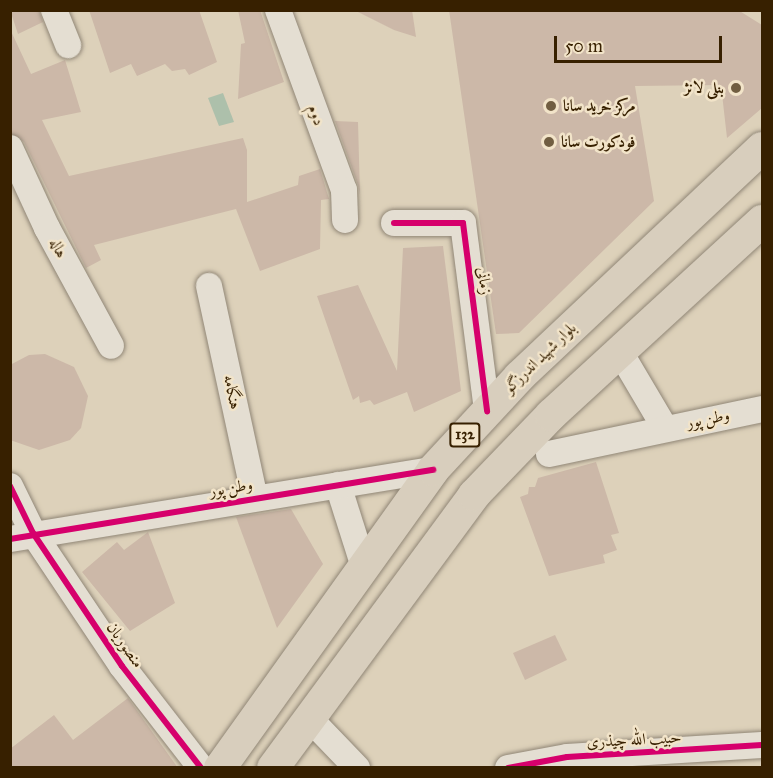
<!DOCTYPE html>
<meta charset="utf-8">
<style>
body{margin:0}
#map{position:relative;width:773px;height:778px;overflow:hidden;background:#ddd1ba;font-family:"IM FELL Great Primer",Amiri,serif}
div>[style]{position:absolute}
.water>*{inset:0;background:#adc0ab}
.building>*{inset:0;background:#ccb8a8}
.roads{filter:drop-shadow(0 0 2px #908676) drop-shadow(0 0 2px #908676)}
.minor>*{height:26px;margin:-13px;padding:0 13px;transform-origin:13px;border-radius:13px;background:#e4ded2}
.major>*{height:32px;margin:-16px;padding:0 16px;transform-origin:16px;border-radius:16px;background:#d8cebd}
.cycleway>*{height:6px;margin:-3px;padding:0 3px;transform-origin:3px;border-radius:3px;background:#d6006c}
.dots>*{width:16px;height:16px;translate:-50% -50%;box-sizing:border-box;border:3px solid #f2e4c9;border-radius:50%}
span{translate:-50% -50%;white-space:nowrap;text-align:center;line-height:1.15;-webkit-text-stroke:5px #f2e4c9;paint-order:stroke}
.shield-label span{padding:2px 4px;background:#f2e4c9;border:2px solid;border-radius:4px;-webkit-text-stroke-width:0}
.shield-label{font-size:15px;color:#372000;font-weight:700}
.poi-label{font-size:16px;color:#372000;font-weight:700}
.right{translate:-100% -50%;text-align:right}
.left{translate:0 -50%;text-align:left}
.street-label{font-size:16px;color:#372000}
.frame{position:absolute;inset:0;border:12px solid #372000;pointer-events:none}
.scale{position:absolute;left:554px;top:36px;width:168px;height:27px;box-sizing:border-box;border:3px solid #372000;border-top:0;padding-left:8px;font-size:18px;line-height:21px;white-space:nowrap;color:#372000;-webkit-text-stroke:4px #f2e4c9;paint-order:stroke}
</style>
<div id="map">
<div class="water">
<i style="clip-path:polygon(223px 93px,234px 122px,219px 126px,208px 98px)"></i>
</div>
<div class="building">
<i style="clip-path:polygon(10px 10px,39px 10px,43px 22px,18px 34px)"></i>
<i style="clip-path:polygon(89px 10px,199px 10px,217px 62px,189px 75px,185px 69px,172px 71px,165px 64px,137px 76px,131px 64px,110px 73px)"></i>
<i style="clip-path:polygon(238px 10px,260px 10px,284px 82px,238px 99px,241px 44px,245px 43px)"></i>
<i style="clip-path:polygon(354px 10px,412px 10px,416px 37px,394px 30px)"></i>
<i style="clip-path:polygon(449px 10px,738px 10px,762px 25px,762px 108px,727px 138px,721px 85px,635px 86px,654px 201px,519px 333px,496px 334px)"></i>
<i style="clip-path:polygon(10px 29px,31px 74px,65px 60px,81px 112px,42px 120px,69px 176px,243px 138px,247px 150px,247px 202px,298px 185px,299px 176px,320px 169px,329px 199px,321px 200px,320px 249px,260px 271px,236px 209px,94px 245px,101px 260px,86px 268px,24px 142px,10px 133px)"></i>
<i style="clip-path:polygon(335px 121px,358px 122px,360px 195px,358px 185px)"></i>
<i style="clip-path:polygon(443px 246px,461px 391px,414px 412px,407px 392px,374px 405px,370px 400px,360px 403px,359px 396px,353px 400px,317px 296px,358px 285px,397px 371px,403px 248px)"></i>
<i style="clip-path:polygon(45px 354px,74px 367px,88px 396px,81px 428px,70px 440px,39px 450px,10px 440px,10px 365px,29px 355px)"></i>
<i style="clip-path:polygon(596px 462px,619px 533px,611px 535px,617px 550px,603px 555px,605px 563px,549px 576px,520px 497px,528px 494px,529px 487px,535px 487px,538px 478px)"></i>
<i style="clip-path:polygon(291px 509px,323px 564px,277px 628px,236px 517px)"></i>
<i style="clip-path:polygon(148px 532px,175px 603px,130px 631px,82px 572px,117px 542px,124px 550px)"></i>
<i style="clip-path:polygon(555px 635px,567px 660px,525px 680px,513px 653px)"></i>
<i style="clip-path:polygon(128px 698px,178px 768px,10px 768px,10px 749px,54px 715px,73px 740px)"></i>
</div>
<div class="roads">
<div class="minor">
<i style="left:54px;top:10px;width:38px;rotate:68deg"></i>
<i style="left:278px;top:10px;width:192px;rotate:69.9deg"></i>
<i style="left:344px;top:190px;width:30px;rotate:88deg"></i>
<i style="left:10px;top:148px;width:88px;rotate:65.2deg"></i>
<i style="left:47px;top:228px;width:134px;rotate:61.5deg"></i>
<i style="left:394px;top:223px;width:69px"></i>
<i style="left:463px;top:223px;width:190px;rotate:82.7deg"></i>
<i style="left:209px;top:286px;width:217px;rotate:77.8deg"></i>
<i style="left:620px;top:352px;width:88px;rotate:59.4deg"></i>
<i style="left:549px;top:454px;width:218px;rotate:-11.9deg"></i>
<i style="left:338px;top:485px;width:86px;rotate:72.4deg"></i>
<i style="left:10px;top:486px;width:52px;rotate:63.9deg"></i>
<i style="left:33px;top:533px;width:160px;rotate:56.2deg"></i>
<i style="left:122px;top:666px;width:129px;rotate:52.2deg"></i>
<i style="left:10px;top:539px;width:429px;rotate:-9.3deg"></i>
<i style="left:310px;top:719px;width:68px;rotate:46.2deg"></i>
<i style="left:508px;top:768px;width:60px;rotate:-10.6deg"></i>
<i style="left:567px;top:757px;width:195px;rotate:-3.5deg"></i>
</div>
<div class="major">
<i style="left:220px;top:768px;width:366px;rotate:-54.4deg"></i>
<i style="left:433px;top:470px;width:127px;rotate:-47.2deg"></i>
<i style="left:519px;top:377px;width:334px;rotate:-43.3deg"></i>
<i style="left:273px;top:768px;width:339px;rotate:-53.6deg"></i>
<i style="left:474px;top:495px;width:111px;rotate:-46.1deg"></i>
<i style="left:551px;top:415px;width:287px;rotate:-42.6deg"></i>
</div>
</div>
<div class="cycleway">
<i style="left:394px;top:223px;width:69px"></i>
<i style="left:463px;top:223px;width:190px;rotate:82.7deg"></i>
<i style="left:10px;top:486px;width:52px;rotate:63.9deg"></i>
<i style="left:33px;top:533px;width:160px;rotate:56.2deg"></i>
<i style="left:122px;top:666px;width:129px;rotate:52.2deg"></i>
<i style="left:10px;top:539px;width:429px;rotate:-9.3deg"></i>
<i style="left:508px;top:768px;width:60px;rotate:-10.6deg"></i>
<i style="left:567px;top:757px;width:195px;rotate:-3.5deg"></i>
</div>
<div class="dots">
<i style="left:736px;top:88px;background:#715e41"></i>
<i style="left:551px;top:106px;background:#715e41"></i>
<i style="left:549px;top:142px;background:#715e41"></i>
</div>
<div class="shield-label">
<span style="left:465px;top:435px">132</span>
</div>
<div class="poi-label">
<span class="right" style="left:724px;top:88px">بنلی لانژ</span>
<span class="left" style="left:563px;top:106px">مرکز خرید سانا</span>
<span class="left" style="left:561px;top:142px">فودکورت سانا</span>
</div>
<div class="street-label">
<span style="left:316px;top:115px;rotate:70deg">دوم</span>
<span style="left:58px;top:248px;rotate:61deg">هاله</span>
<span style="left:484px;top:281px;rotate:83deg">زمانی</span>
<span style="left:540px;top:358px;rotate:-44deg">بلوار شهید اندرزگو</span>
<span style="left:232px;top:392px;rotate:78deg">هنگامه</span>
<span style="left:708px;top:419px;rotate:-11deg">وطن پور</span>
<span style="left:231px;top:488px;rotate:-9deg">وطن پور</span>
<span style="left:125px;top:645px;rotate:55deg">منصوریان</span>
<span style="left:634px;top:740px;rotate:-3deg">حبیب الله چیذری</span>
</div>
<div class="frame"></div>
<div class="scale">50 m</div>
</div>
